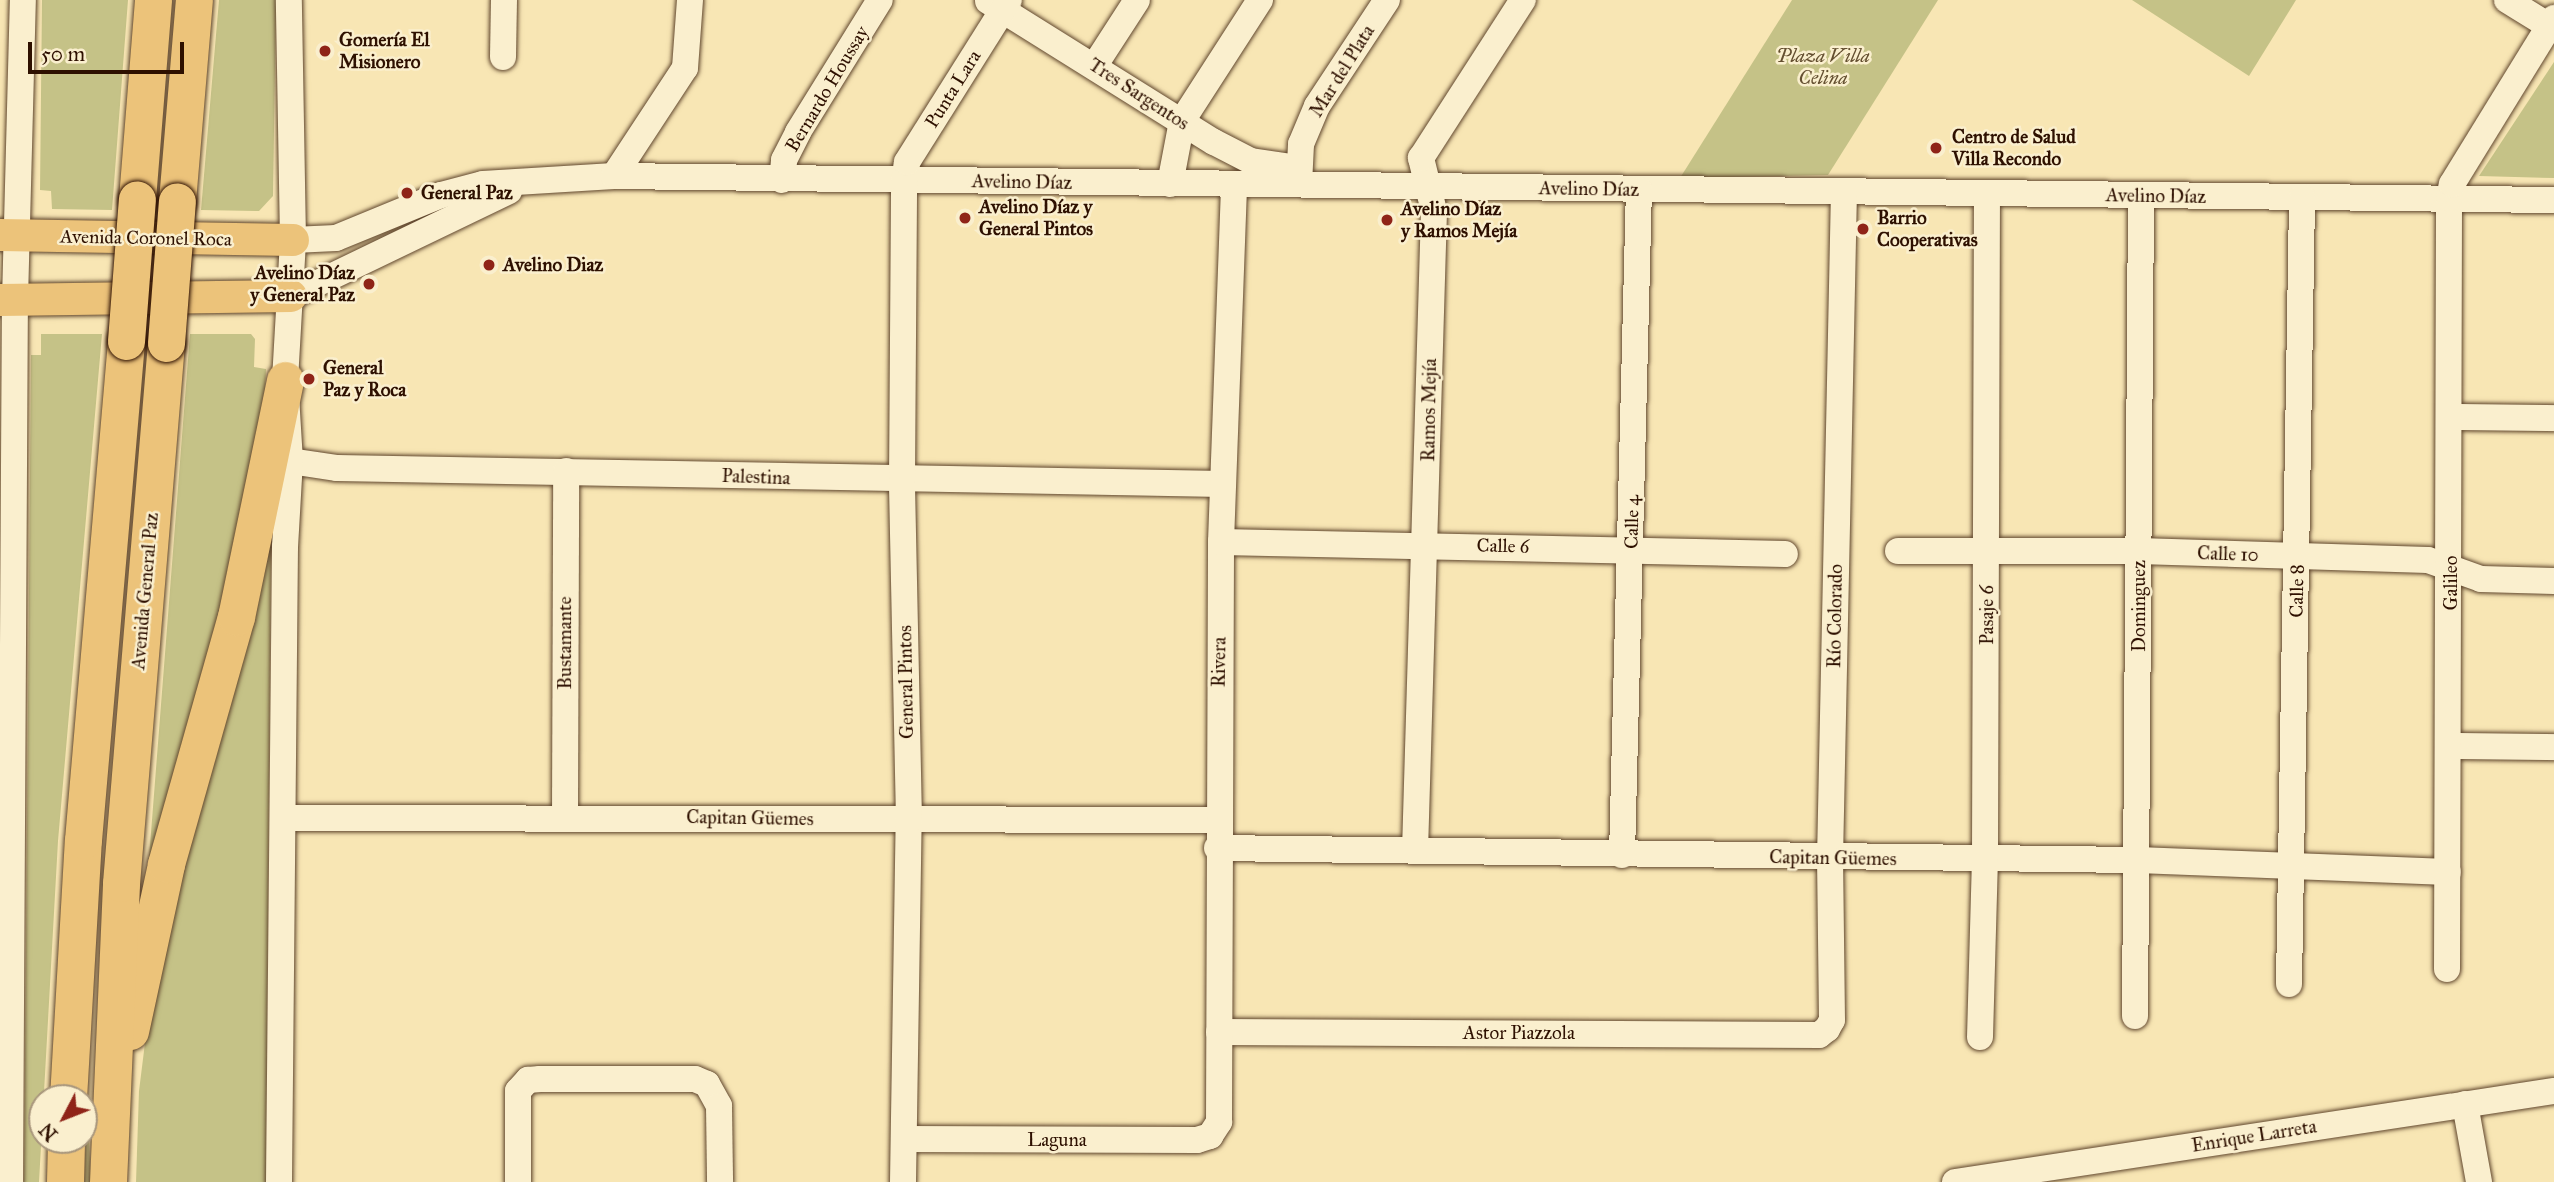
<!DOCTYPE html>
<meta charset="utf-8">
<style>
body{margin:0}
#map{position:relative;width:2554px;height:1182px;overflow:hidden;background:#f8e6b4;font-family:"IM FELL Great Primer",serif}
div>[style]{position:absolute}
.green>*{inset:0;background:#c5c287}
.roads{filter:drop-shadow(0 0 2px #60462d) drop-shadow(0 0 2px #60462d)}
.minor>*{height:26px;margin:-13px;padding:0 13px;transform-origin:13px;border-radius:13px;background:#faefce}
.major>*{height:32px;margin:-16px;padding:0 16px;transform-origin:16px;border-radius:16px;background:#ecc37a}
.highway>*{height:37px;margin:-18.5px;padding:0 18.5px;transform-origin:18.5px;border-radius:18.5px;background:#ecc37a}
.bridges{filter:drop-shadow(0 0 2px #2e1000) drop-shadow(0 0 2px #2e1000)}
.highway-bridge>*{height:37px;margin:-18.5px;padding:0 18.5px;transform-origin:18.5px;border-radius:18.5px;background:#ecc37a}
.dots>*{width:19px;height:19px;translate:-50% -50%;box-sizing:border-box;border:4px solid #faefce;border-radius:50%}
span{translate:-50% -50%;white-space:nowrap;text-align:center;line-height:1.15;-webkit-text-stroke:5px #faefce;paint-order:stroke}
.poi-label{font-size:19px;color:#2e1000;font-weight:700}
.left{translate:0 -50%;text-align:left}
.right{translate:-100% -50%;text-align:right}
.park-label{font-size:19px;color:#634e2f;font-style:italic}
.street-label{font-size:19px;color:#2e1000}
.north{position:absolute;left:28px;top:1084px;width:70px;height:70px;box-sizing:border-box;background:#faefce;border:2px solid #a8967c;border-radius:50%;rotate:228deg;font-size:19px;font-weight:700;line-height:28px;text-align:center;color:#2e1000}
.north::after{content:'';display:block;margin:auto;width:24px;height:32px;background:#8f2418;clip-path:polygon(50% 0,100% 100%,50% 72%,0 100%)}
.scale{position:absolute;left:28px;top:42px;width:156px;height:32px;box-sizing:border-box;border:4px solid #2e1000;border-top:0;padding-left:9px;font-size:21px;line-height:24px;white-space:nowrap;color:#2e1000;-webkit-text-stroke:5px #faefce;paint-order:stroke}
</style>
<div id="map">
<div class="green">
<i style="clip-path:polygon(42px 0,128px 0,112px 210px,52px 209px,51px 191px,40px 190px)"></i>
<i style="clip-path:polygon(219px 0,276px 0,273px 196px,259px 211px,201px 210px)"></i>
<i style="clip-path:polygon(1792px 0,1938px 0,1828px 175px,1680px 178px)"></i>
<i style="clip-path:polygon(2132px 0,2296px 0,2249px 76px)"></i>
<i style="clip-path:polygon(2554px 62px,2554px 178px,2479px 176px)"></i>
<i style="clip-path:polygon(41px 334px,102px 334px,58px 841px,39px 1182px,24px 1182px,31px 355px,41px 355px)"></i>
<i style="clip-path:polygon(190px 334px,251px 334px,255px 339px,254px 367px,266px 369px,263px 435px,260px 464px,148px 871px)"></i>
<i style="clip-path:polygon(271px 517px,266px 1182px,136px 1182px,139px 1091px,151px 995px)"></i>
<i style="clip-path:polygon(88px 1122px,91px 1182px,84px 1182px,85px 1155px)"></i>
</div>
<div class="roads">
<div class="minor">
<i style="left:2507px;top:0;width:55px;rotate:31.7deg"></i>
<i style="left:988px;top:1px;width:266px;rotate:32deg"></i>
<i style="left:1214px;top:142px;width:42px;rotate:27.2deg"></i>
<i style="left:1251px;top:161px;width:48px;rotate:8.5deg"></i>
<i style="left:503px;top:57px;width:57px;rotate:-89deg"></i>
<i style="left:1095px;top:65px;width:77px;rotate:-57.1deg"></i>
<i style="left:614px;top:176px;width:129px;rotate:-56.7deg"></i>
<i style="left:685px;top:68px;width:68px;rotate:-85.8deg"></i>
<i style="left:782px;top:180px;width:20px;rotate:-84deg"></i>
<i style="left:784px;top:160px;width:31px;rotate:-63deg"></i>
<i style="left:798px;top:132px;width:155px;rotate:-58.2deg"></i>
<i style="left:1170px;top:184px;width:64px;rotate:-79.2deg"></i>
<i style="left:1182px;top:121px;width:144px;rotate:-57.2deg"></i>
<i style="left:1299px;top:184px;width:40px;rotate:-87.1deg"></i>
<i style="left:1301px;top:144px;width:41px;rotate:-67.2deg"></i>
<i style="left:1317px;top:106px;width:127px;rotate:-56.6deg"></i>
<i style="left:293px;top:240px;width:43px;rotate:-2.7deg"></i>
<i style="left:336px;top:238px;width:113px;rotate:-22.3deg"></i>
<i style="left:441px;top:195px;width:43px;rotate:-14.7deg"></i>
<i style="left:483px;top:184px;width:131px;rotate:-3.5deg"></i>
<i style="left:614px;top:176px;width:1940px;rotate:0.71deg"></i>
<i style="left:291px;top:296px;width:242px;rotate:-25.7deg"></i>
<i style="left:2451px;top:417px;width:103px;rotate:0.6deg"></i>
<i style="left:290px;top:461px;width:48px;rotate:8.5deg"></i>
<i style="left:337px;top:468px;width:886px;rotate:1.03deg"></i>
<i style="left:1221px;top:542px;width:564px;rotate:1.22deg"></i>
<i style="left:1898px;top:551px;width:241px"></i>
<i style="left:2139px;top:551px;width:289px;rotate:1.8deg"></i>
<i style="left:2428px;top:560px;width:56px;rotate:19.7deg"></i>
<i style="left:2481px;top:579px;width:73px;rotate:1.6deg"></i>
<i style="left:2450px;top:746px;width:104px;rotate:0.6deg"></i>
<i style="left:565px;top:815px;width:344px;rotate:-89.8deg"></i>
<i style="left:283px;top:818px;width:934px;rotate:0.12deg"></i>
<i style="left:1217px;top:848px;width:921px;rotate:0.75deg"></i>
<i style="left:2138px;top:860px;width:310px;rotate:2.2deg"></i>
<i style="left:1415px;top:851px;width:640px;rotate:-88.3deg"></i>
<i style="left:1434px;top:211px;width:55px;rotate:-103.8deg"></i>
<i style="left:1421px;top:158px;width:188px;rotate:-57.2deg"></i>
<i style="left:1622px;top:855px;width:665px;rotate:-88.54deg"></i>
<i style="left:2447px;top:969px;width:771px;rotate:-89.85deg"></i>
<i style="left:2449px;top:198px;width:14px;rotate:-78deg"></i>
<i style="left:2452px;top:184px;width:195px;rotate:-58.4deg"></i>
<i style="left:2289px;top:984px;width:787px;rotate:-89.05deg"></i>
<i style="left:2135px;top:1016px;width:820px;rotate:-89.58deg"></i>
<i style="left:1219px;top:1032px;width:600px;rotate:0.29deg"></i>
<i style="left:1819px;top:1035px;width:10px;rotate:-37deg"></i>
<i style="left:1827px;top:1029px;width:10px;rotate:-61deg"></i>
<i style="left:1832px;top:1020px;width:161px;rotate:-90.7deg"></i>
<i style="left:1830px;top:859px;width:667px;rotate:-88.8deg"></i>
<i style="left:1980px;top:1037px;width:178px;rotate:-88.4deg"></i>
<i style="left:1985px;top:859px;width:665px;rotate:-89.83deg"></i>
<i style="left:2465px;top:1104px;width:79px;rotate:79.8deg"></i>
<i style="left:904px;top:1139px;width:293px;rotate:0.2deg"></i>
<i style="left:1197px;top:1140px;width:14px;rotate:-17deg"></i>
<i style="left:1210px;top:1136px;width:17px;rotate:-57deg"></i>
<i style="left:1219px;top:1122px;width:580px;rotate:-89.8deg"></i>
<i style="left:1221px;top:542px;width:357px;rotate:-87.9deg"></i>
<i style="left:10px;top:1182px;width:882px;rotate:-89.68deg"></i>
<i style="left:15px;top:300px;width:300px;rotate:-88.5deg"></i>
<i style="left:279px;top:1182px;width:635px;rotate:-89.46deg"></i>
<i style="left:285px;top:547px;width:86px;rotate:-86.7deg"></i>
<i style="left:290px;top:461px;width:81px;rotate:-93.5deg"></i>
<i style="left:285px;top:380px;width:140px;rotate:-86.7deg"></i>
<i style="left:293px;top:240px;width:240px;rotate:-91deg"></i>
<i style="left:518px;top:1182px;width:91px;rotate:-90deg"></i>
<i style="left:518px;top:1091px;width:15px;rotate:-48deg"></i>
<i style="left:528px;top:1080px;width:12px;rotate:-5deg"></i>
<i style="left:540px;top:1079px;width:155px"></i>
<i style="left:695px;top:1079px;width:13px;rotate:23deg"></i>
<i style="left:707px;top:1084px;width:25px;rotate:61deg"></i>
<i style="left:719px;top:1106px;width:76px;rotate:89.2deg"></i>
<i style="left:903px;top:1182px;width:362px;rotate:-89.1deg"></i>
<i style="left:909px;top:820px;width:339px;rotate:-91.2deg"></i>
<i style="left:902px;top:481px;width:300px;rotate:-89.6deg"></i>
<i style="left:904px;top:181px;width:19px;rotate:-81deg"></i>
<i style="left:907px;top:162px;width:191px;rotate:-57.8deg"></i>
<i style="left:1955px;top:1182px;width:606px;rotate:-8.64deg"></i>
</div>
<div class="major">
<i style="left:0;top:235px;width:293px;rotate:1deg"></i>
<i style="left:0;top:300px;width:291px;rotate:-0.8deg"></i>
</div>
<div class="highway">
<i style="left:137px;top:199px;width:200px;rotate:-85.4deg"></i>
<i style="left:177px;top:201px;width:202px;rotate:-85.2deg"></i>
<i style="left:130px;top:1031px;width:171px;rotate:-77.8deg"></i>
<i style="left:166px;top:864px;width:257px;rotate:-74.2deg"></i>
<i style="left:236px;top:617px;width:242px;rotate:-78.3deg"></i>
<i style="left:68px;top:1098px;width:258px;rotate:-86.7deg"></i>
<i style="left:83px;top:840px;width:501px;rotate:-85.07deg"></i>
<i style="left:65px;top:1182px;width:42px;rotate:-88.6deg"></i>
<i style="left:108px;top:1182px;width:299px;rotate:-87.5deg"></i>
<i style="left:121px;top:883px;width:542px;rotate:-85.24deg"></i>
</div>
</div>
<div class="bridges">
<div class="highway-bridge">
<i style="left:126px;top:341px;width:142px;rotate:-85.6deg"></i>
<i style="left:166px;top:343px;width:142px;rotate:-85.6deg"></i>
</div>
</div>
<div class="dots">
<i style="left:325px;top:51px;background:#8f2418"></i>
<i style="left:1936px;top:148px;background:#8f2418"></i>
<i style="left:407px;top:193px;background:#8f2418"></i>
<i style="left:965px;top:218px;background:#8f2418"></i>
<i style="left:1387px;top:220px;background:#8f2418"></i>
<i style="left:1863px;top:229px;background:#8f2418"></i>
<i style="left:489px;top:265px;background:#8f2418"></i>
<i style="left:369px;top:284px;background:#8f2418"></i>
<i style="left:309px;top:379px;background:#8f2418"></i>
</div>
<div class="poi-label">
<span class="left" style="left:339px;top:51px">Gomería El<br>Misionero</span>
<span class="left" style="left:1952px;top:148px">Centro de Salud<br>Villa Recondo</span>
<span class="left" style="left:421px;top:193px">General Paz</span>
<span class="left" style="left:979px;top:218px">Avelino Díaz y<br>General Pintos</span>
<span class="left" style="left:1401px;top:220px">Avelino Díaz<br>y Ramos Mejía</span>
<span class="left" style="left:1877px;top:229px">Barrio<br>Cooperativas</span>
<span class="left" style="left:503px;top:265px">Avelino Diaz</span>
<span class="right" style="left:355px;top:284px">Avelino Díaz<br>y General Paz</span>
<span class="left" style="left:323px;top:379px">General<br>Paz y Roca</span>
</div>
<div class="park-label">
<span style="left:1823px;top:67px">Plaza Villa<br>Celina</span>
</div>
<div class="street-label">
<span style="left:1342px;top:71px;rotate:-58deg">Mar del Plata</span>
<span style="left:827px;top:89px;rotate:-59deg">Bernardo Houssay</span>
<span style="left:953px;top:89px;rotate:-58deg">Punta Lara</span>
<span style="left:1139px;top:94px;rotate:33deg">Tres Sargentos</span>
<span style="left:1022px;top:182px;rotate:1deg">Avelino Díaz</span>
<span style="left:1589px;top:189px;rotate:1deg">Avelino Díaz</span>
<span style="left:2156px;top:196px;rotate:1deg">Avelino Díaz</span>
<span style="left:146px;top:238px;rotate:1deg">Avenida Coronel Roca</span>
<span style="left:1429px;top:410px;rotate:-89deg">Ramos Mejía</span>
<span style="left:756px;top:477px;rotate:2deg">Palestina</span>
<span style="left:1632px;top:522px;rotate:-89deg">Calle 4</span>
<span style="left:1503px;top:546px;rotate:1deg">Calle 6</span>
<span style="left:2228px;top:554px;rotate:2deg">Calle 10</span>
<span style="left:2451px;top:583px;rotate:-90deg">Galileo</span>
<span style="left:145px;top:591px;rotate:-85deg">Avenida General Paz</span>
<span style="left:2297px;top:591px;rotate:-89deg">Calle 8</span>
<span style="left:2139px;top:606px;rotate:-90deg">Dominguez</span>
<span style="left:1987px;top:615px;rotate:-90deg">Pasaje 6</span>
<span style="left:1835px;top:616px;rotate:-89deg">Río Colorado</span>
<span style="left:565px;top:643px;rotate:-90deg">Bustamante</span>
<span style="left:1219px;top:662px;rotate:-89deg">Rivera</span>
<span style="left:906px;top:682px;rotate:-91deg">General Pintos</span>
<span style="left:750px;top:818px;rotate:1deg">Capitan Güemes</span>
<span style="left:1833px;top:858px;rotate:1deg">Capitan Güemes</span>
<span style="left:1519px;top:1033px">Astor Piazzola</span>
<span style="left:2254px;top:1136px;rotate:-9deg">Enrique Larreta</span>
<span style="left:1057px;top:1140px">Laguna</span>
</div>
<div class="north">N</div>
<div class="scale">50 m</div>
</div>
